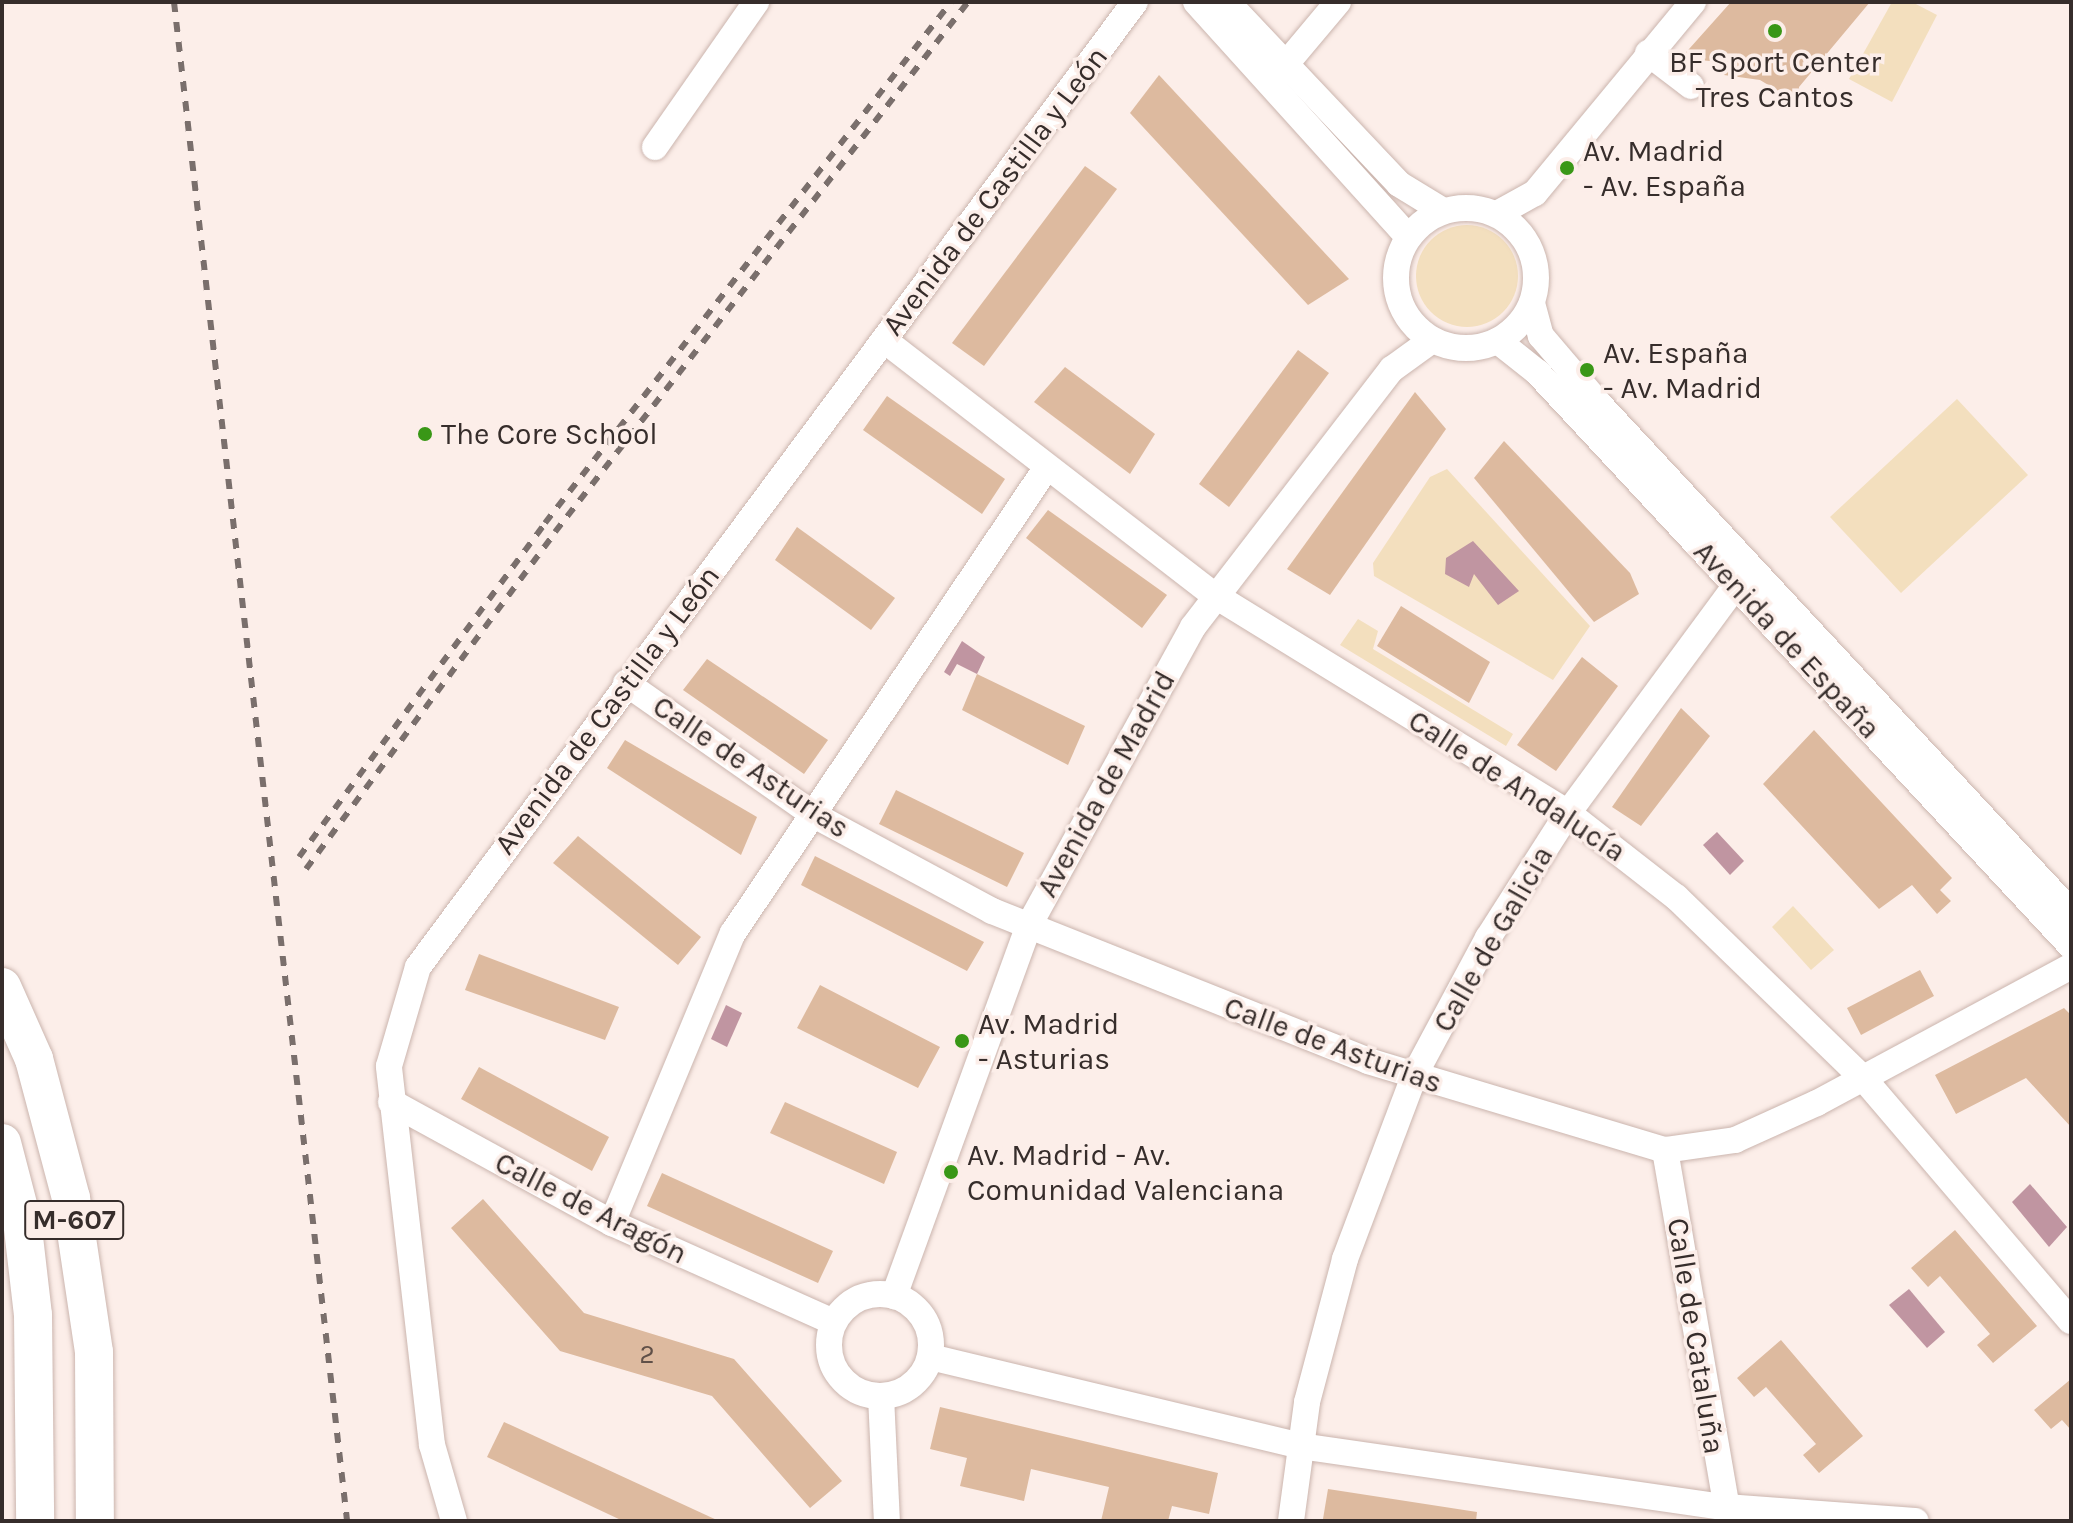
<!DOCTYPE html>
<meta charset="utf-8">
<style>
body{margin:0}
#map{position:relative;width:2073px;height:1523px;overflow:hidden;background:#fceee9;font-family:Karla,sans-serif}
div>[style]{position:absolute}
.green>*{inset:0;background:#f3dfbe}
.round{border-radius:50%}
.water>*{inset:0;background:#c095a1}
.building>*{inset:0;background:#ddba9f}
.roads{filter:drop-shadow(0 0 2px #cbb5ae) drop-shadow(0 0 2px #cbb5ae)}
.minor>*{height:26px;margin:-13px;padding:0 13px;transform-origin:13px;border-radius:13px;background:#fff}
.minor>.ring{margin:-13px;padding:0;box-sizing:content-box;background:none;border:26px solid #fff;border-radius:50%}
.highway>*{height:38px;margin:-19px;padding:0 19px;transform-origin:19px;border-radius:19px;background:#fff}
.rail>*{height:6px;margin-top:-3px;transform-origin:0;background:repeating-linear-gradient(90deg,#7a6f6c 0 10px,transparent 0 20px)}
.dots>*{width:22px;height:22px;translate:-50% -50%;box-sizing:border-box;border:4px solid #fceee9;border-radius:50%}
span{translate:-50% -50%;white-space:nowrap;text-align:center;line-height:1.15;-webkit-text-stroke:7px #fceee9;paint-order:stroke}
.number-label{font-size:26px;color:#605048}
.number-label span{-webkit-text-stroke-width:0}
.shield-label span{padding:2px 6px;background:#fceee9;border:2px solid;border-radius:6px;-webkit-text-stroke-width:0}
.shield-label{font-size:28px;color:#362d2b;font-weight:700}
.poi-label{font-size:30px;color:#362d2b}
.left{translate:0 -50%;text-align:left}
.street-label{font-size:30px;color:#362d2b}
.frame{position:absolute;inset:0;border:4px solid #362d2b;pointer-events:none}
</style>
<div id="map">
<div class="green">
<i style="clip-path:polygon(1892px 2px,1912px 2px,1937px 15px,1892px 102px,1849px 79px)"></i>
<i class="round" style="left:1416px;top:225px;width:102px;height:102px"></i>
<i style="clip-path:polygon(1957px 399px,2028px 475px,1901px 593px,1830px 517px)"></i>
<i style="clip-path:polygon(1447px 469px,1590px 626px,1553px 680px,1374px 576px,1373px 563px,1430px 477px)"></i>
<i style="clip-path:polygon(1358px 619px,1378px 631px,1373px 649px,1513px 734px,1506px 746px,1340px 645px)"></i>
<i style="clip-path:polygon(1793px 906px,1834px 950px,1811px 970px,1772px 927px)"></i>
</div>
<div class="water">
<i style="clip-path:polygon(1473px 541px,1519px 591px,1498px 605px,1474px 574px,1469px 587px,1445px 574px,1446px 558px)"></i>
<i style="clip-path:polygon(962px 641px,985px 657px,977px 674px,957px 664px,950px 676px,944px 672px)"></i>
<i style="clip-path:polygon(1717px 832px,1744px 861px,1730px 875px,1703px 845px)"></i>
<i style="clip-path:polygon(726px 1005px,742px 1013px,727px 1047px,711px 1039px)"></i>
<i style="clip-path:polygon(2030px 1184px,2067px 1227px,2049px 1247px,2012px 1202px)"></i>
<i style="clip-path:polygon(1909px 1289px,1945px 1332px,1927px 1348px,1889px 1305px)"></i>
</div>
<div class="building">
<i style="clip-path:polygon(1731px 2px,1870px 2px,1799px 87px,1800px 104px,1760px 80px,1724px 75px,1719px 62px,1681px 58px)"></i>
<i style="clip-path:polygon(1159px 75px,1349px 279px,1308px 305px,1130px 113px)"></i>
<i style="clip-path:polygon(1085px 166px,1117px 189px,984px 366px,952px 343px)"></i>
<i style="clip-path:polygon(1298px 350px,1329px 373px,1229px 507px,1199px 484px)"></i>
<i style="clip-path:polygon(1065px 367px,1155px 434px,1130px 474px,1034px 402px)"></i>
<i style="clip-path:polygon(1415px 392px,1446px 429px,1330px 595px,1287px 569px)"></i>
<i style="clip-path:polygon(887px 396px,1005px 479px,982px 514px,863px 430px)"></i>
<i style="clip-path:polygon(1504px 441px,1630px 573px,1639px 594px,1594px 622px,1474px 478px)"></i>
<i style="clip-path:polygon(1048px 510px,1167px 595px,1142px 628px,1026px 538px)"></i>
<i style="clip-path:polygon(797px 527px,895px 598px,871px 630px,775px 560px)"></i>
<i style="clip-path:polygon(1401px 606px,1490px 662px,1469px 703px,1377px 646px)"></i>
<i style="clip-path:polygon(1582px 657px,1618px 686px,1556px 771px,1517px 745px)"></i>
<i style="clip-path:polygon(707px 659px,828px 740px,804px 774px,683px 690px)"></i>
<i style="clip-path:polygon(977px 674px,1085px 726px,1068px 765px,962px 710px)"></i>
<i style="clip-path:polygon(1681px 708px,1710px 736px,1641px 826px,1612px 807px)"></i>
<i style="clip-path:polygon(1814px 730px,1952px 878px,1940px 890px,1951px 901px,1937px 914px,1912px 885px,1879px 909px,1763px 784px)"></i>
<i style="clip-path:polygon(625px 740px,757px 817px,741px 855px,607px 768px)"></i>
<i style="clip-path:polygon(896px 790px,1024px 853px,1007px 887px,879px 824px)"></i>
<i style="clip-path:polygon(578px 836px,701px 937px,678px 965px,553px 863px)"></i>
<i style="clip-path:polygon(815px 856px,984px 942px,967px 971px,801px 885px)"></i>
<i style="clip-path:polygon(479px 954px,619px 1007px,605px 1040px,465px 990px)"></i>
<i style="clip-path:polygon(1920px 970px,1934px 996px,1861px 1035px,1847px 1008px)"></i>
<i style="clip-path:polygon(820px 985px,940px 1047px,918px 1088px,797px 1028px)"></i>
<i style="clip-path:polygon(2064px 1008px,2071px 1015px,2071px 1127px,2026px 1078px,1956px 1114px,1935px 1075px)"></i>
<i style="clip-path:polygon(479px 1067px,609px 1137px,592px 1171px,461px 1099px)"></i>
<i style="clip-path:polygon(785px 1102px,897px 1152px,884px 1184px,770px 1133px)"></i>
<i style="clip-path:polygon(662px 1173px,833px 1251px,818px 1283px,647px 1206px)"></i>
<i style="clip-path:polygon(483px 1199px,584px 1313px,734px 1359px,842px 1481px,810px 1508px,712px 1396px,560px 1351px,451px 1228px)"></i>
<i style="clip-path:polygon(1955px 1230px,2037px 1326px,1993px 1363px,1977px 1345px,1990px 1334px,1940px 1276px,1928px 1287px,1911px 1268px)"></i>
<i style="clip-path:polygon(1781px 1340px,1863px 1436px,1819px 1473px,1803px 1455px,1816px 1444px,1766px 1387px,1754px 1397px,1737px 1378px)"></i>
<i style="clip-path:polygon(2071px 1379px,2071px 1430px,2062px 1420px,2051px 1429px,2034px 1410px)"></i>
<i style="clip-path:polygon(940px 1407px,1218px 1473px,1209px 1514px,1172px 1506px,1168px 1521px,1101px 1521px,1109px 1487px,1031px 1469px,1024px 1501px,960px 1486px,967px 1458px,930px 1449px)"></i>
<i style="clip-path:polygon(504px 1422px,719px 1521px,623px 1521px,487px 1457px)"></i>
<i style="clip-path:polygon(1328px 1489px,1477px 1512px,1476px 1521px,1323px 1519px)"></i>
</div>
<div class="roads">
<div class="minor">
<i style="left:1196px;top:2px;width:316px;rotate:47.9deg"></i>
<i style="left:1227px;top:2px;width:250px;rotate:46.6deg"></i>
<i style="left:1399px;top:184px;width:52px;rotate:31.5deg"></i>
<i style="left:1648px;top:53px;width:54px;rotate:37.5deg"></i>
<i style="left:1286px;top:64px;width:81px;rotate:-50deg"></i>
<i style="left:655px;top:147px;width:177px;rotate:-55.1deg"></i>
<i class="ring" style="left:1396px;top:208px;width:114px;height:114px"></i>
<i style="left:1497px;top:214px;width:43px;rotate:-28.9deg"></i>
<i style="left:1535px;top:193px;width:248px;rotate:-50.4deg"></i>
<i style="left:1532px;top:303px;width:34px;rotate:75deg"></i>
<i style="left:1541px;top:336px;width:91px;rotate:49.5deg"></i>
<i style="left:1600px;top:405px;width:692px;rotate:47.11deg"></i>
<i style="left:884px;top:340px;width:417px;rotate:37.7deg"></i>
<i style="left:1214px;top:595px;width:416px;rotate:31.6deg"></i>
<i style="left:1568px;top:813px;width:137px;rotate:37.9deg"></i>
<i style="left:1676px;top:897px;width:262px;rotate:44.1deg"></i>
<i style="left:1864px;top:1079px;width:318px;rotate:49.5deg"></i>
<i style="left:1498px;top:341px;width:50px;rotate:38.5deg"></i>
<i style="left:1537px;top:372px;width:784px;rotate:47.07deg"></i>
<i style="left:626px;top:683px;width:230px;rotate:35.1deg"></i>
<i style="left:814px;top:815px;width:202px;rotate:28.3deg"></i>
<i style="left:992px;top:911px;width:405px;rotate:21.7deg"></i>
<i style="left:1368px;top:1061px;width:310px;rotate:16.7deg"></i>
<i style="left:1665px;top:1150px;width:71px;rotate:-8.1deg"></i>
<i style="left:1735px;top:1140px;width:90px;rotate:-24.3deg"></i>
<i style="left:1817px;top:1103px;width:289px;rotate:-28.3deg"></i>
<i style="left:391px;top:1102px;width:252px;rotate:28.7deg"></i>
<i style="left:612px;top:1223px;width:242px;rotate:24.1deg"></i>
<i style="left:1665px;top:1150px;width:376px;rotate:80.2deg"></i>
<i style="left:612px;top:1223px;width:314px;rotate:-67.4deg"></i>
<i style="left:733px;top:933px;width:562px;rotate:-56.03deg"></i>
<i class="ring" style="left:829px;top:1294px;width:76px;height:76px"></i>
<i style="left:894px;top:1296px;width:393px;rotate:-70deg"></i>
<i style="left:1028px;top:927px;width:342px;rotate:-61.2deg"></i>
<i style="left:1193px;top:627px;width:326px;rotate:-52.4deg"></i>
<i style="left:1392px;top:369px;width:49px;rotate:-35.9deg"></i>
<i style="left:930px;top:1357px;width:381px;rotate:13.5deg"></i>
<i style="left:1300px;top:1446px;width:429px;rotate:8.2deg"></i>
<i style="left:1725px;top:1507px;width:191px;rotate:4.2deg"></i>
<i style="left:881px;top:1396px;width:125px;rotate:87.3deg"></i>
<i style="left:454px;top:1521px;width:79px;rotate:-106.1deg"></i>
<i style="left:432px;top:1445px;width:381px;rotate:-96.5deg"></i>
<i style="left:389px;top:1066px;width:103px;rotate:-73.7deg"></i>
<i style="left:418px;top:967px;width:1202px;rotate:-53.39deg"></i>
<i style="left:1291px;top:1521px;width:120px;rotate:-82.3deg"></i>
<i style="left:1307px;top:1402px;width:148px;rotate:-75.1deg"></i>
<i style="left:1345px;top:1259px;width:196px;rotate:-69.3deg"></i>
<i style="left:1414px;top:1076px;width:157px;rotate:-61.8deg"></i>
<i style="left:1488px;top:938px;width:148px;rotate:-57.4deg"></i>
<i style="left:1568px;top:813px;width:285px;rotate:-53.6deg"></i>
</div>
<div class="highway">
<i style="left:2px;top:987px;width:79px;rotate:66deg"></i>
<i style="left:34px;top:1059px;width:144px;rotate:75.1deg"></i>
<i style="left:71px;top:1198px;width:156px;rotate:81.5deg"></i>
<i style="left:94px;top:1352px;width:169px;rotate:89.7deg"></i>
<i style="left:2px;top:1143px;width:80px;rotate:75.4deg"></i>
<i style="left:22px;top:1220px;width:96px;rotate:83.4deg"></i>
<i style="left:33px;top:1315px;width:206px;rotate:89.4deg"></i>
</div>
</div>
<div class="rail">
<i style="left:174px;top:2px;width:1529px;rotate:83.5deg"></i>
<i style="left:299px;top:857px;width:415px;rotate:-53.6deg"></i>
<i style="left:545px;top:523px;width:661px;rotate:-52.07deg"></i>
<i style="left:306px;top:869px;width:419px;rotate:-53.5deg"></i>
<i style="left:555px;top:532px;width:672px;rotate:-52.07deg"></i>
</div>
<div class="dots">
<i style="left:1775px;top:31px;background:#399716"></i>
<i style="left:1567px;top:168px;background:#399716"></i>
<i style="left:1587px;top:370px;background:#399716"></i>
<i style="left:425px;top:434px;background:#399716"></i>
<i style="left:962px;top:1041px;background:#399716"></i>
<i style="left:951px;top:1172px;background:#399716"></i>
</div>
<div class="number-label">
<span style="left:647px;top:1355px">2</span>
</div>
<div class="shield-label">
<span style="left:74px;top:1220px">M-607</span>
</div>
<div class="poi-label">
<span style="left:1775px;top:79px">BF Sport Center<br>Tres Cantos</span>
<span class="left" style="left:1583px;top:168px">Av. Madrid<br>- Av. España</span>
<span class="left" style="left:1603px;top:370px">Av. España<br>- Av. Madrid</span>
<span class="left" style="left:441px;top:434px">The Core School</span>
<span class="left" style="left:978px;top:1041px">Av. Madrid<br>- Asturias</span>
<span class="left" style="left:967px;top:1172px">Av. Madrid - Av.<br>Comunidad Valenciana</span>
</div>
<div class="street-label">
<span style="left:995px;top:191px;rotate:-53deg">Avenida de Castilla y León</span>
<span style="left:1787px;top:640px;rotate:47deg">Avenida de España</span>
<span style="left:607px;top:710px;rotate:-53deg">Avenida de Castilla y León</span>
<span style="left:751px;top:767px;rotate:34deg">Calle de Asturias</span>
<span style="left:1106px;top:784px;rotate:-61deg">Avenida de Madrid</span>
<span style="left:1517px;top:786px;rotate:33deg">Calle de Andalucía</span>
<span style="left:1493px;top:939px;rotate:-60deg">Calle de Galicia</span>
<span style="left:1333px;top:1045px;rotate:20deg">Calle de Asturias</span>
<span style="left:591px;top:1208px;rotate:27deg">Calle de Aragón</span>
<span style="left:1696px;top:1336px;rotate:81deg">Calle de Cataluña</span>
</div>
<div class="frame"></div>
</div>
